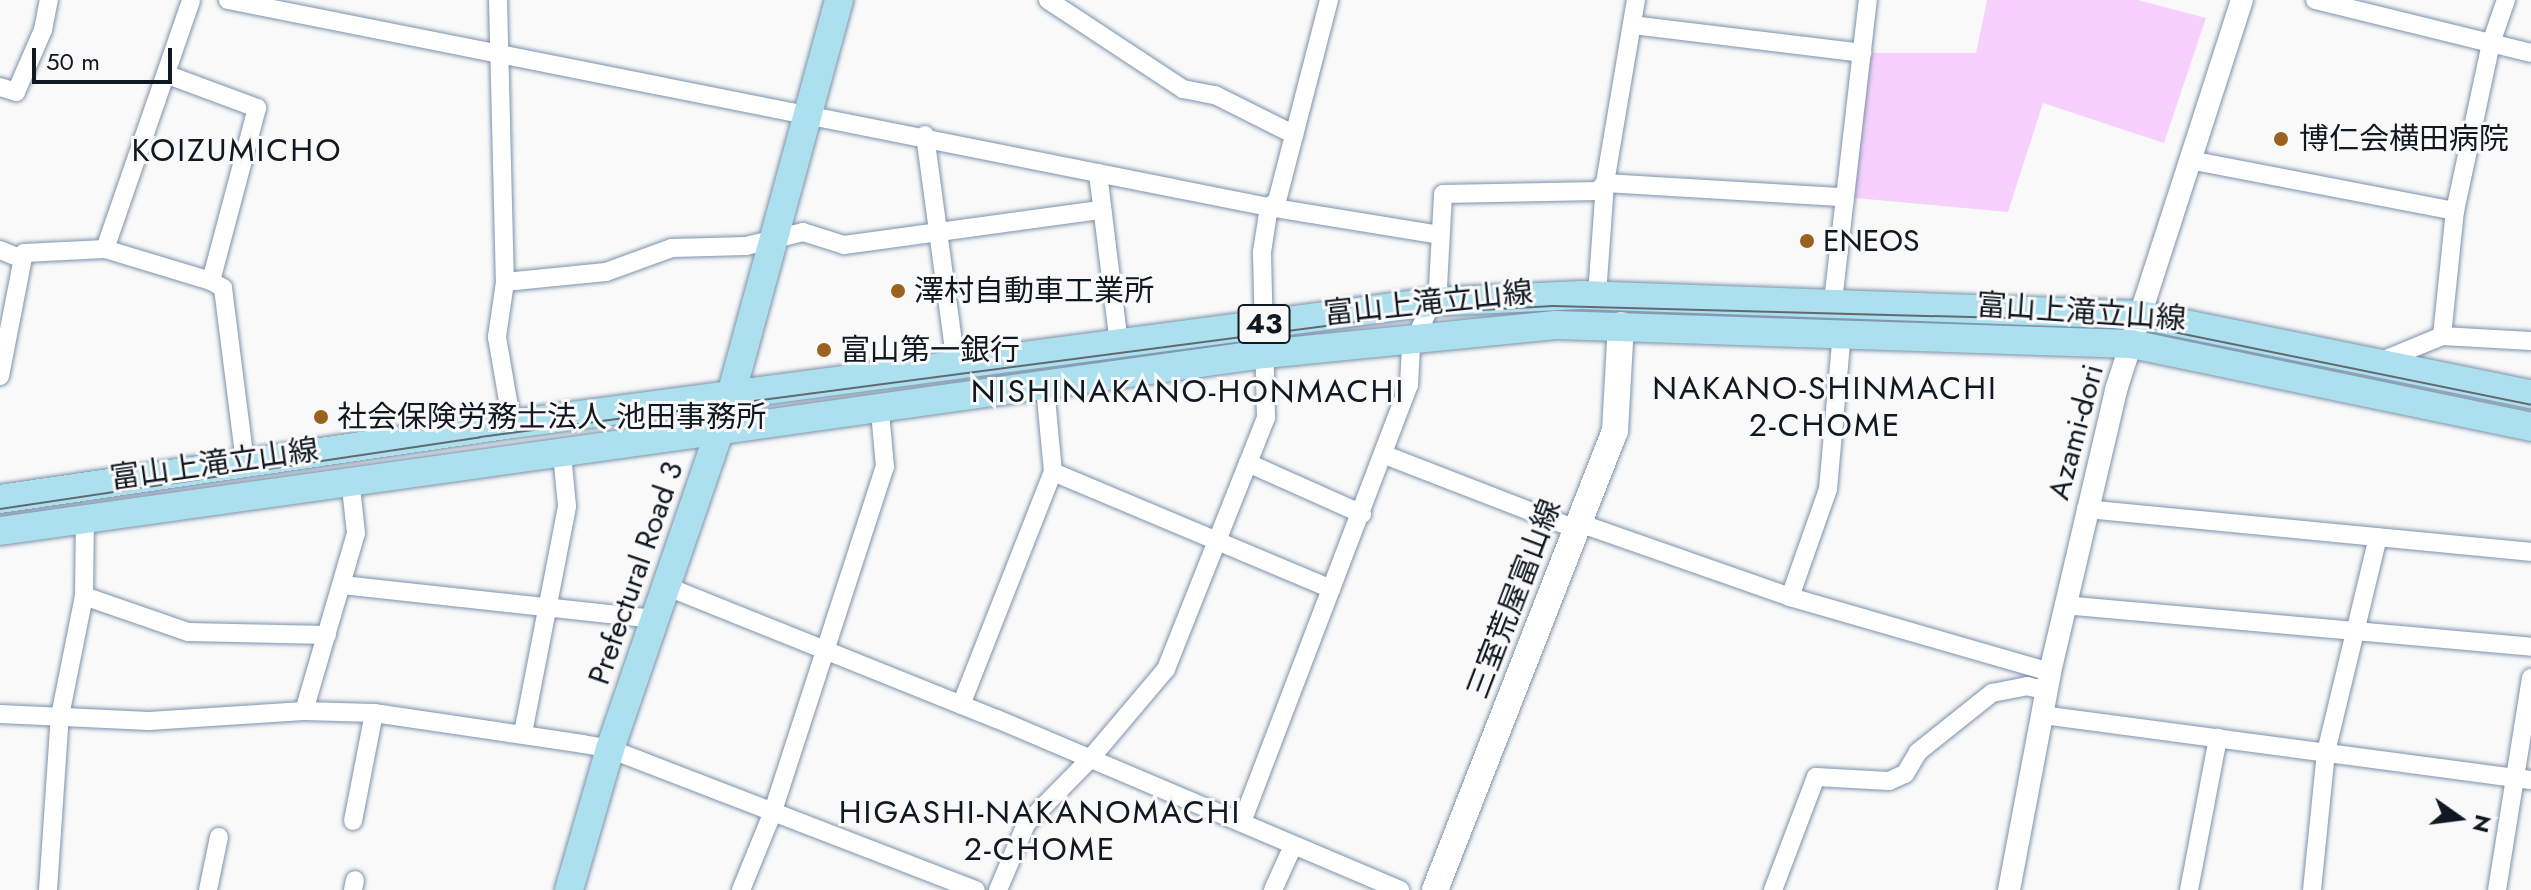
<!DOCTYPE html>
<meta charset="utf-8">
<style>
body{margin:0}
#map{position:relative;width:2531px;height:890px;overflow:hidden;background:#f9f9f9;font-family:Jost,"Noto Sans JP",sans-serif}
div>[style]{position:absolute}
.green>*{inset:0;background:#f7d0fe}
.roads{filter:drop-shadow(0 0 2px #7c92ab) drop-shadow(0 0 2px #7c92ab)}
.minor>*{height:18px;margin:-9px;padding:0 9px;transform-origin:9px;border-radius:9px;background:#fff}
.tertiary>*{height:22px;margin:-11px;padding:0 11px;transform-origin:11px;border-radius:11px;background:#fff}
.secondary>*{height:26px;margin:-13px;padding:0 13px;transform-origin:13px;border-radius:13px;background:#fff}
.primary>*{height:28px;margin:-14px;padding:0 14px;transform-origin:14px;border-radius:14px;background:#ace0ee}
.tram>*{height:2px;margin:-1px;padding:0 1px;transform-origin:1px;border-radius:1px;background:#63686e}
.dots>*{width:22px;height:22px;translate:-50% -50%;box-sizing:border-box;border:4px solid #f9f9f9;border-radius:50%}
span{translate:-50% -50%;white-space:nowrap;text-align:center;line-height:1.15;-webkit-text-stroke:6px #f9f9f9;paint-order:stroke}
.shield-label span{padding:2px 6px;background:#f9f9f9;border:2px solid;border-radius:6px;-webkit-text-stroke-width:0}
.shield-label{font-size:28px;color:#101821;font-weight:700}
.poi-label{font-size:30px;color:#101821}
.left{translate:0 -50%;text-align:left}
.street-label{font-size:30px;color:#101821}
.neighbourhood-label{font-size:32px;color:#101821;letter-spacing:2px}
.north{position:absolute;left:2419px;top:778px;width:80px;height:80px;-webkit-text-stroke:6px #f9f9f9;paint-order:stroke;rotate:104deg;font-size:22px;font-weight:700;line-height:32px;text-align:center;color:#101821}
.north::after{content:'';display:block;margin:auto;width:28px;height:36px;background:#101821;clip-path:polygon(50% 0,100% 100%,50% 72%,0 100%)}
.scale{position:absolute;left:32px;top:48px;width:140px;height:36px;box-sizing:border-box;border:4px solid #101821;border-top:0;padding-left:10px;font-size:24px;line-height:28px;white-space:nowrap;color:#101821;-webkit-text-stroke:6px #f9f9f9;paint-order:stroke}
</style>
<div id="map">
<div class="green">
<i style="clip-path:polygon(1987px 0,2138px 0,2206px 18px,2164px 143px,2043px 103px,2008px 212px,1844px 197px,1862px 53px,1976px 53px)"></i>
</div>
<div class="roads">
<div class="minor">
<i style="left:228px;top:0;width:1061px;rotate:11.25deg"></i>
<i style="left:1269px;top:207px;width:173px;rotate:9.3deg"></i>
<i style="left:498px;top:0;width:282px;rotate:88.6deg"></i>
<i style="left:505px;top:282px;width:101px;rotate:-5.7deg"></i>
<i style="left:606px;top:272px;width:70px;rotate:-20deg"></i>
<i style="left:672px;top:248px;width:74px;rotate:-1.5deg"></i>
<i style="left:746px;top:246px;width:59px;rotate:-13.8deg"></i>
<i style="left:803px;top:232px;width:43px;rotate:17.6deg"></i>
<i style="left:844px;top:245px;width:258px;rotate:-7.8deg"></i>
<i style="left:1048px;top:0;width:162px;rotate:33.4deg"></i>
<i style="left:1183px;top:89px;width:33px;rotate:11deg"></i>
<i style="left:1215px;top:95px;width:89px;rotate:26.6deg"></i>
<i style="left:2315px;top:0;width:222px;rotate:13.8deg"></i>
<i style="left:1632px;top:25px;width:232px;rotate:6.9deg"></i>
<i style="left:168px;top:75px;width:95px;rotate:20.3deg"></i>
<i style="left:257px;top:108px;width:179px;rotate:104.9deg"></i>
<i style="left:0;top:87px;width:17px;rotate:17deg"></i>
<i style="left:16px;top:92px;width:68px;rotate:-66.5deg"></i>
<i style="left:43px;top:30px;width:31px;rotate:-79deg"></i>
<i style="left:925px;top:135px;width:232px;rotate:82.3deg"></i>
<i style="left:2190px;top:160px;width:270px;rotate:10.9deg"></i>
<i style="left:1098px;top:173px;width:173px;rotate:83deg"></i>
<i style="left:105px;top:249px;width:263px;rotate:-70.9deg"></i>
<i style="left:0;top:250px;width:24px;rotate:22deg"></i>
<i style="left:505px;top:282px;width:56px;rotate:98.3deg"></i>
<i style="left:497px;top:337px;width:88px;rotate:80.2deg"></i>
<i style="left:1597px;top:295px;width:112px;rotate:-85.9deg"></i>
<i style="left:1605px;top:183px;width:186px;rotate:-80.4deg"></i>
<i style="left:1833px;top:301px;width:303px;rotate:-83.4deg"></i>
<i style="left:2442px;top:336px;width:126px;rotate:-84.1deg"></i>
<i style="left:2455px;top:211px;width:172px;rotate:-77.9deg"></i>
<i style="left:2491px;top:43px;width:46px;rotate:-70.8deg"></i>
<i style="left:2379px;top:362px;width:68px;rotate:-22.4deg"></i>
<i style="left:2442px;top:336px;width:89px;rotate:3.2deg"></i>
<i style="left:0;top:376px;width:125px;rotate:-79deg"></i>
<i style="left:24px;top:253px;width:81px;rotate:-2.8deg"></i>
<i style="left:105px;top:249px;width:111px;rotate:16.8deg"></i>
<i style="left:211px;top:281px;width:14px;rotate:30deg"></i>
<i style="left:223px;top:288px;width:174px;rotate:82.8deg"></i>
<i style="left:1385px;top:455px;width:205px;rotate:21.2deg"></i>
<i style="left:1248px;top:463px;width:125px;rotate:24.1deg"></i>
<i style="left:1053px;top:472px;width:302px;rotate:22.8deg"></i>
<i style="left:2086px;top:509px;width:447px;rotate:5.5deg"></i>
<i style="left:1579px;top:523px;width:224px;rotate:19.3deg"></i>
<i style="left:1790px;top:597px;width:271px;rotate:16.1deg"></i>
<i style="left:342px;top:585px;width:317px;rotate:6.2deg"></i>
<i style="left:668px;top:587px;width:354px;rotate:21.9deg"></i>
<i style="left:997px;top:719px;width:438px;rotate:23deg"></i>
<i style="left:84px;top:596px;width:110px;rotate:19.1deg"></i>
<i style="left:188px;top:632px;width:139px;rotate:1.2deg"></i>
<i style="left:1790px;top:597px;width:114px;rotate:-70.6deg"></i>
<i style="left:1828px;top:489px;width:157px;rotate:-84.9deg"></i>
<i style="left:2064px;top:605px;width:469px;rotate:5.1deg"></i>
<i style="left:961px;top:705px;width:251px;rotate:-68.5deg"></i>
<i style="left:1053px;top:472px;width:85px;rotate:-95.4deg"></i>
<i style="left:304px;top:711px;width:185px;rotate:-73.7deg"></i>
<i style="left:356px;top:533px;width:54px;rotate:-96.3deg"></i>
<i style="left:0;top:714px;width:149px;rotate:2.7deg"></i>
<i style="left:149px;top:721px;width:155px;rotate:-3.7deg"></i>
<i style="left:304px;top:711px;width:70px;rotate:1.6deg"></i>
<i style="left:374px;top:713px;width:211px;rotate:8.4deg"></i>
<i style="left:583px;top:744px;width:27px;rotate:10deg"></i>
<i style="left:610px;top:749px;width:392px;rotate:21.1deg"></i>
<i style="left:2043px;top:715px;width:492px;rotate:7.6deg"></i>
<i style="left:523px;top:733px;width:231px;rotate:-79deg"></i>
<i style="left:567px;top:506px;width:52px;rotate:-95.5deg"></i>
<i style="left:353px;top:821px;width:110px;rotate:-79deg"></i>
<i style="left:1242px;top:822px;width:468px;rotate:-69.1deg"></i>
<i style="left:1409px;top:385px;width:35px;rotate:-87deg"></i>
<i style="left:1411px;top:350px;width:69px;rotate:-66.8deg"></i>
<i style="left:1438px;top:287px;width:93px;rotate:-86.9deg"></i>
<i style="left:1443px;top:194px;width:155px;rotate:-1.1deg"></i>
<i style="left:1598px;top:191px;width:11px;rotate:-49deg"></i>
<i style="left:1605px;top:183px;width:239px;rotate:3.4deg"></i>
<i style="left:48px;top:890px;width:174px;rotate:-86.1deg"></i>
<i style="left:60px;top:716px;width:122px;rotate:-78.7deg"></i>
<i style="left:84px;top:596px;width:79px;rotate:-89.3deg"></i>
<i style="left:208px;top:890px;width:54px;rotate:-78.3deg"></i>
<i style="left:353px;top:890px;width:10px;rotate:-79deg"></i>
<i style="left:741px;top:890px;width:82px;rotate:-67.8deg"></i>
<i style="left:772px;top:814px;width:365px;rotate:-72deg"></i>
<i style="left:885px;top:467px;width:55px;rotate:-95.2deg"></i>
<i style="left:998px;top:890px;width:72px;rotate:-67deg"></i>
<i style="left:1026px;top:824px;width:91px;rotate:-45.4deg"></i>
<i style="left:1090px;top:759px;width:118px;rotate:-49.8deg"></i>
<i style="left:1166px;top:669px;width:270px;rotate:-68.3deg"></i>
<i style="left:1266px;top:418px;width:166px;rotate:-91.4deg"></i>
<i style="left:1262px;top:252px;width:46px;rotate:-81.2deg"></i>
<i style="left:1269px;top:207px;width:10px;rotate:-37deg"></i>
<i style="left:1277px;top:201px;width:208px;rotate:-75.5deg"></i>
<i style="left:1273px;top:890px;width:48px;rotate:-65.6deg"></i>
<i style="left:1773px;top:890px;width:121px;rotate:-69.2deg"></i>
<i style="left:1816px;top:777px;width:73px;rotate:3.1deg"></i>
<i style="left:1889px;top:781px;width:17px;rotate:-24deg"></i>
<i style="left:1905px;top:774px;width:26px;rotate:-59deg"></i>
<i style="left:1918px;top:752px;width:95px;rotate:-38.6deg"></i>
<i style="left:1992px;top:693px;width:36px;rotate:-11deg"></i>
<i style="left:2027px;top:686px;width:21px;rotate:14deg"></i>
<i style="left:2189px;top:890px;width:155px;rotate:-79.2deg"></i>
<i style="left:2312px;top:890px;width:139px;rotate:-84.2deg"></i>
<i style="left:2326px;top:752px;width:221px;rotate:-76.4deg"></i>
<i style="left:2497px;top:890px;width:215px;rotate:-80.9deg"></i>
</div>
<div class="tertiary">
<i style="left:2009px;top:890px;width:222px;rotate:-79.3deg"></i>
<i style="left:2050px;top:672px;width:290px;rotate:-76.8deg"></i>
<i style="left:2116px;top:390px;width:410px;rotate:-72.1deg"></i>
</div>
<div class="secondary">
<i style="left:1435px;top:890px;width:493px;rotate:-68.6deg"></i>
<i style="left:1615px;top:431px;width:106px;rotate:-86.8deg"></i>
</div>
<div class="primary">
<i style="left:0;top:499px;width:517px;rotate:-8.33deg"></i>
<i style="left:512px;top:424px;width:926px;rotate:-7.57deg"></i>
<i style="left:1430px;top:302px;width:152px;rotate:-2.6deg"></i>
<i style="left:1582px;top:295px;width:559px;rotate:2.05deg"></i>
<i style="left:2141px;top:315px;width:398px;rotate:11.5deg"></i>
<i style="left:0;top:531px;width:1277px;rotate:-7.97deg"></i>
<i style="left:1265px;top:354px;width:292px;rotate:-5.7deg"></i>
<i style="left:1556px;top:325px;width:575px;rotate:1.89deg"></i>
<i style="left:2131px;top:344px;width:409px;rotate:11.7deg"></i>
<i style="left:569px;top:890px;width:147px;rotate:-73.8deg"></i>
<i style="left:610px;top:749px;width:363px;rotate:-71deg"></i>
<i style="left:728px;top:406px;width:421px;rotate:-74.7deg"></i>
</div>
</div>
<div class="tram">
<i style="left:0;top:509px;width:485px;rotate:-8.5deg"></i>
<i style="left:480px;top:437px;width:953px;rotate:-7.48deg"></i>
<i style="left:1425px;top:313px;width:128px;rotate:-3.1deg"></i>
<i style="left:1553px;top:306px;width:566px;rotate:1.52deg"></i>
<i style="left:2119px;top:321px;width:420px;rotate:11.5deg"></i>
</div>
<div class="dots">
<i style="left:2281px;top:139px;background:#9a611f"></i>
<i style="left:1807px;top:241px;background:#9a611f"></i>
<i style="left:898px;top:291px;background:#9a611f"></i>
<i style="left:824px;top:350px;background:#9a611f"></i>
<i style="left:321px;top:417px;background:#9a611f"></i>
</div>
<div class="shield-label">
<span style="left:1264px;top:324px">43</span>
</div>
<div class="poi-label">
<span class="left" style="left:2299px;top:139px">博仁会横田病院</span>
<span class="left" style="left:1823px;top:241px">ENEOS</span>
<span class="left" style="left:914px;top:291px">澤村自動車工業所</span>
<span class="left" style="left:840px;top:350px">富山第一銀行</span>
<span class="left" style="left:337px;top:417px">社会保険労務士法人 池田事務所</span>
</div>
<div class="street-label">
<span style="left:1428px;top:303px;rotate:-6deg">富山上滝立山線</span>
<span style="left:2081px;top:312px;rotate:4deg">富山上滝立山線</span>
<span style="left:2076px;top:432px;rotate:-75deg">Azami-dori</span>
<span style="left:214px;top:464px;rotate:-8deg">富山上滝立山線</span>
<span style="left:636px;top:573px;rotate:-71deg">Prefectural Road 3</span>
<span style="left:1514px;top:599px;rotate:-69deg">三室荒屋富山線</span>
</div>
<div class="neighbourhood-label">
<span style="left:237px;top:150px">KOIZUMICHO</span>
<span style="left:1825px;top:407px">NAKANO-SHINMACHI<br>2-CHOME</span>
<span style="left:1188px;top:391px">NISHINAKANO-HONMACHI</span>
<span style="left:1040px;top:831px">HIGASHI-NAKANOMACHI<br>2-CHOME</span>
</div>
<div class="north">N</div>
<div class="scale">50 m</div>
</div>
